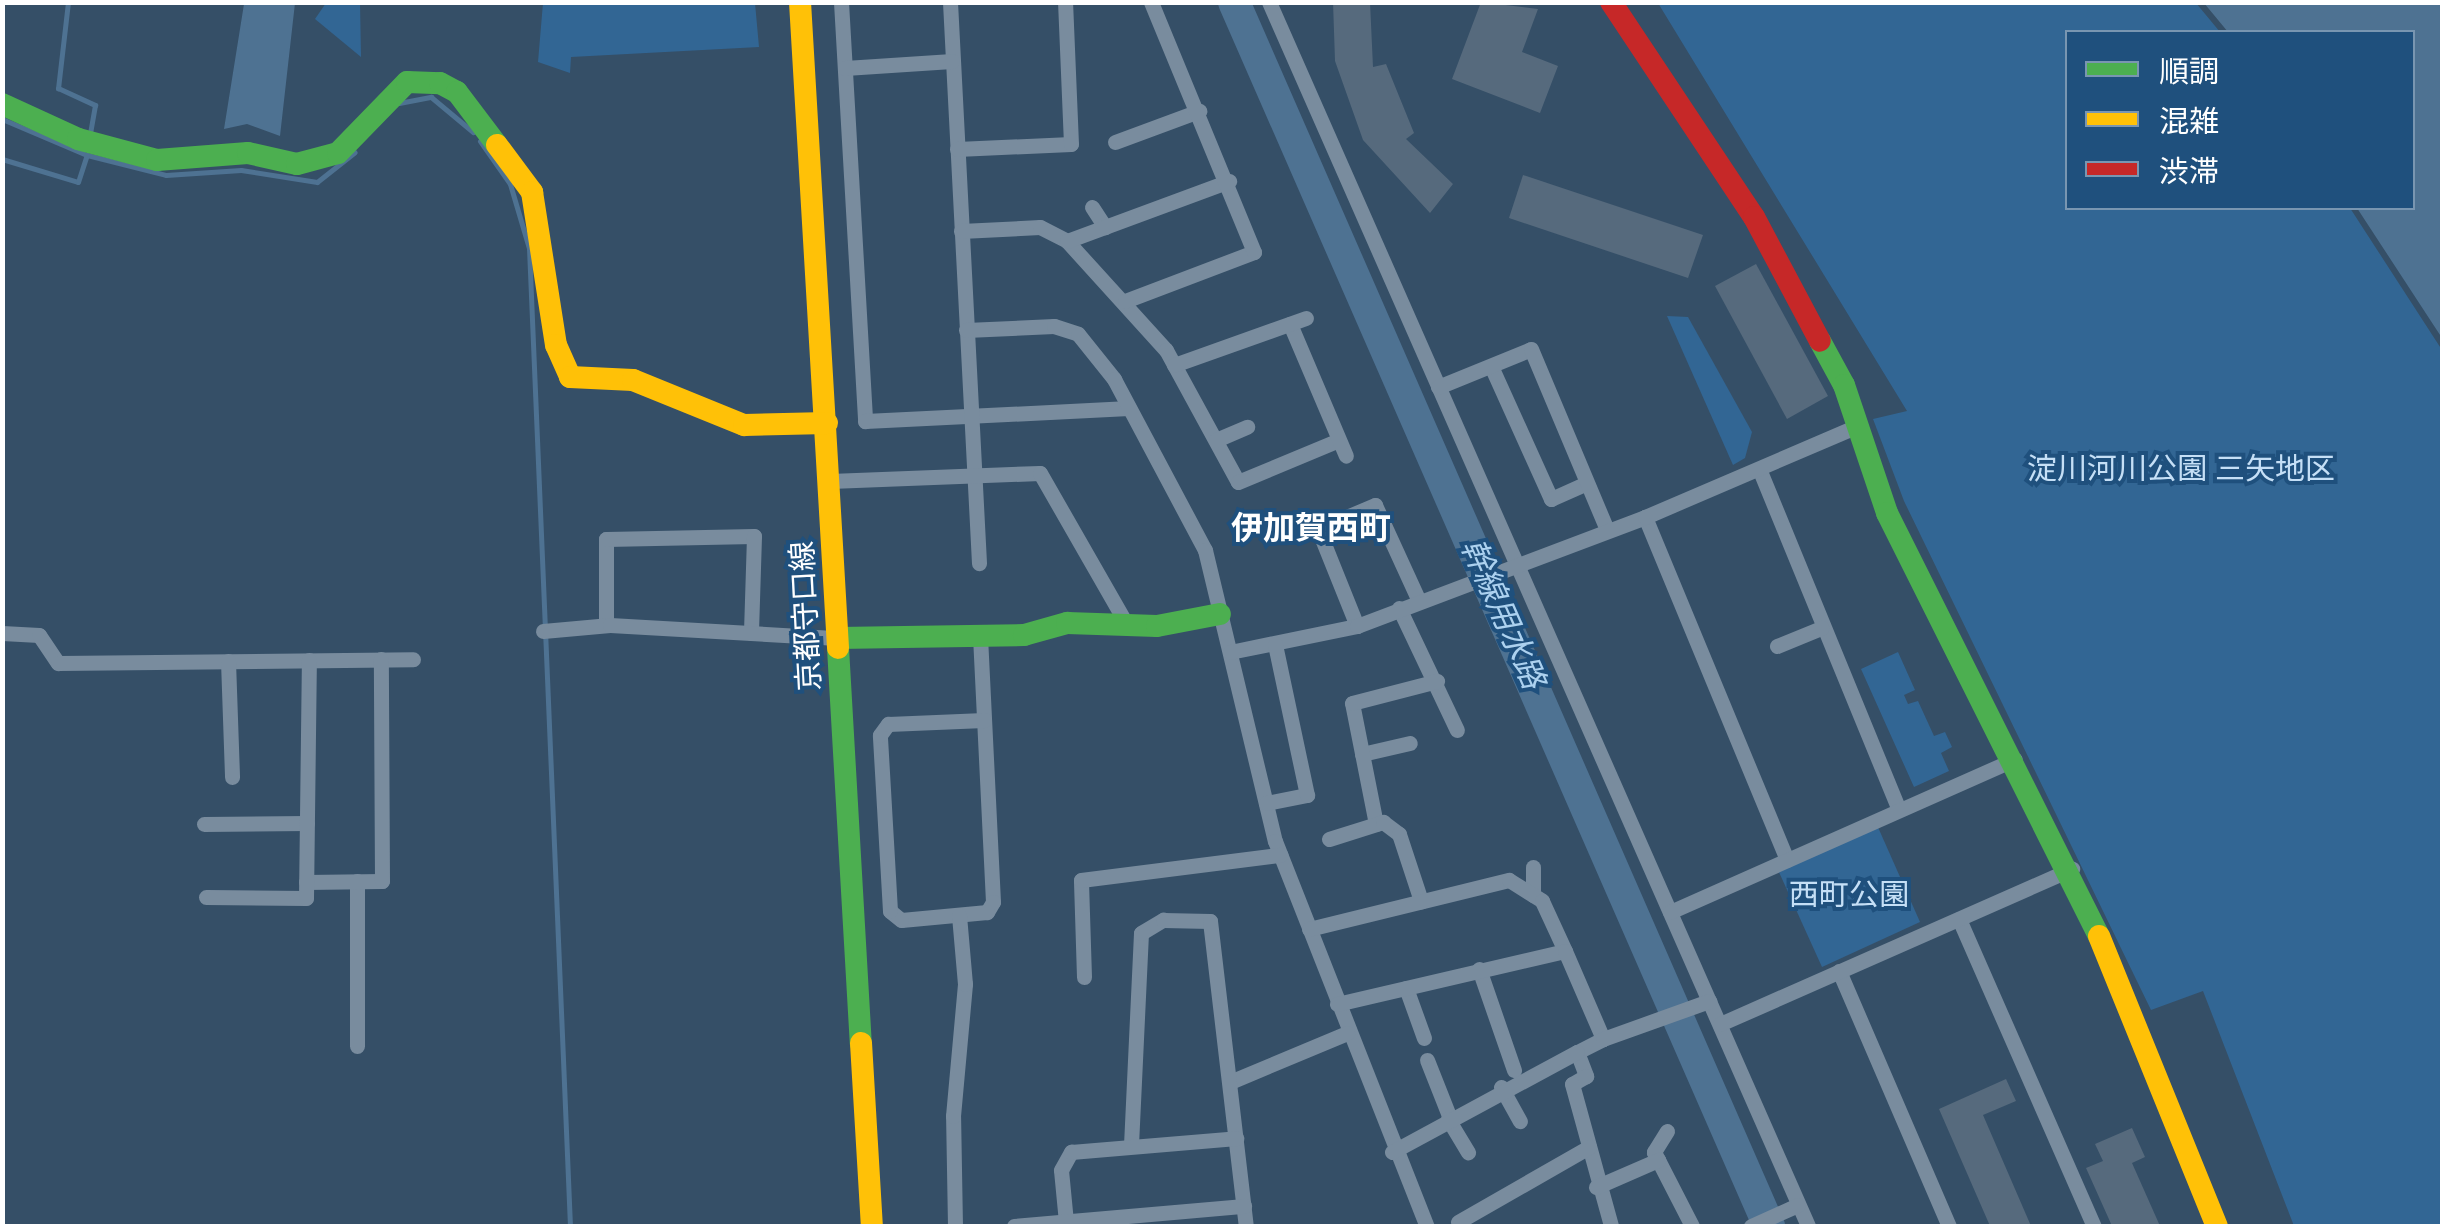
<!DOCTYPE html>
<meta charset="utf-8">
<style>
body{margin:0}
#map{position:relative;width:2445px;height:1229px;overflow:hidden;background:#354f67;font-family:"Varela Round","Noto Sans JP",sans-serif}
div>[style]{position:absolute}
.green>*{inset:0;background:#326694}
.water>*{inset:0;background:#4e7292}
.stream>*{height:5px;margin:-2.5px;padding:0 2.5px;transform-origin:2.5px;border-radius:2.5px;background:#4e7292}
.river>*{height:32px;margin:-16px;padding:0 16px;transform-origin:16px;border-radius:16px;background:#4e7292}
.building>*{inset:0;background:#566a7d}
.street>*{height:15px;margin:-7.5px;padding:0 7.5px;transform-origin:7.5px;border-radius:7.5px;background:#798c9e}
.fast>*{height:22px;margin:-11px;padding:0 11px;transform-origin:11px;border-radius:11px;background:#4caf50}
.slow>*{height:22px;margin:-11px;padding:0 11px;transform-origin:11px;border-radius:11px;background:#ffc107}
.jam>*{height:22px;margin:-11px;padding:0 11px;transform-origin:11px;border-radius:11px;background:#c62828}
span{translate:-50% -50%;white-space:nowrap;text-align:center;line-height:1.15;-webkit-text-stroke:8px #1f507d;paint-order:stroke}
.park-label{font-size:30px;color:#c5dff6}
.street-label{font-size:30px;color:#fff}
.neighbourhood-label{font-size:32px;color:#fff;font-weight:700}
.water-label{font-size:32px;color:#acd1ef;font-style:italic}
.frame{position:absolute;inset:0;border:5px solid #fff;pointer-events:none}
.legend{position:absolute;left:2065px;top:30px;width:350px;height:180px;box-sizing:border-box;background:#1f507d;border:2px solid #7996b1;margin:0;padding:12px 18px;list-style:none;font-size:30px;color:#fff}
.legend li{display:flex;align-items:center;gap:20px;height:50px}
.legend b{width:50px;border:2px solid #7996b1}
</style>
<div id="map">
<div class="green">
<i style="clip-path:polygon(326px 3px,360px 3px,361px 57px,315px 19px)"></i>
<i style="clip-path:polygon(543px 3px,755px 3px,759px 47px,571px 57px,570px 73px,538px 62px)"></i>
<i style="clip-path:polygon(1658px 3px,2196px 3px,2220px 32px,2068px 32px,2068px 208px,2350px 208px,2442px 350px,2442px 1226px,2294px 1226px,2203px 991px,2151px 1010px,1904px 501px,1873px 419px,1907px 411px)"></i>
<i style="clip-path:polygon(1667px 316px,1688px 317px,1752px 432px,1745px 458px,1733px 465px)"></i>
<i style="clip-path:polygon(1898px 652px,1915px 690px,1904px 695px,1908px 704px,1918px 701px,1934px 736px,1945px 732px,1952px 747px,1941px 753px,1949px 771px,1914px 787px,1861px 669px)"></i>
<i style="clip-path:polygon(1877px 825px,1920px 922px,1822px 967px,1778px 870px)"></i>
</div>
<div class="water">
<i style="clip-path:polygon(295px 3px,280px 136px,247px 124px,224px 129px,244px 4px)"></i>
<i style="clip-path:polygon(2204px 3px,2442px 3px,2442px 338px,2357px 208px,2412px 208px,2412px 32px,2228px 32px)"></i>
</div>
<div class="stream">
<i style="left:68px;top:2px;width:87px;rotate:96.6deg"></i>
<i style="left:58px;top:88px;width:41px;rotate:24.7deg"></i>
<i style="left:95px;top:105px;width:29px;rotate:100deg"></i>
<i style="left:399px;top:103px;width:33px;rotate:-11deg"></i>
<i style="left:431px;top:97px;width:55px;rotate:39.8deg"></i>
<i style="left:2px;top:119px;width:92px;rotate:23deg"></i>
<i style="left:87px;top:155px;width:81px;rotate:14.2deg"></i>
<i style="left:166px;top:175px;width:75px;rotate:-3.8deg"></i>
<i style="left:241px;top:170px;width:77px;rotate:9deg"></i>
<i style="left:317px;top:182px;width:48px;rotate:-38.3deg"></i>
<i style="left:480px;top:141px;width:52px;rotate:55.1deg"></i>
<i style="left:510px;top:184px;width:67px;rotate:73.5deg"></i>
<i style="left:529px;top:248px;width:979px;rotate:87.6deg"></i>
<i style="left:2px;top:159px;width:79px;rotate:16.8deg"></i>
<i style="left:78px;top:182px;width:28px;rotate:-72deg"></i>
</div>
<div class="river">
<i style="left:1234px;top:2px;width:1336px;rotate:66.39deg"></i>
</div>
<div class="building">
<i style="clip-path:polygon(1333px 2px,1370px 2px,1373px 67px,1386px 64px,1414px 133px,1406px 139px,1453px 184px,1430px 213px,1363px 140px,1335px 61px)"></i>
<i style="clip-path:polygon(1481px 2px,1538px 9px,1522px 52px,1558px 66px,1540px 113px,1452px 79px)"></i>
<i style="clip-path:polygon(1523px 175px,1703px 235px,1688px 278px,1509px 218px)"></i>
<i style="clip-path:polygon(1756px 264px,1828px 396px,1787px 419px,1715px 286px)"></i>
<i style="clip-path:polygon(2006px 1079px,2016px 1101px,1983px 1115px,2031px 1226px,1990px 1226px,1939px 1109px)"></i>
<i style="clip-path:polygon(2132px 1128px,2145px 1157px,2132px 1163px,2160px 1226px,2112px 1226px,2086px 1168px,2103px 1161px,2095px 1144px)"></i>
</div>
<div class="street">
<i style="left:841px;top:2px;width:420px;rotate:86.7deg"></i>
<i style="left:865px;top:421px;width:264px;rotate:-2.8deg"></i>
<i style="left:950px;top:2px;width:562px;rotate:87.04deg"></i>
<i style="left:1269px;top:2px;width:1337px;rotate:66.23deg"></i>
<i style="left:845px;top:68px;width:107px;rotate:-3.7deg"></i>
<i style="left:1115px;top:142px;width:90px;rotate:-20.3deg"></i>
<i style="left:957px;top:149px;width:114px;rotate:-2.5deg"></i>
<i style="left:1071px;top:144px;width:142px;rotate:-92.4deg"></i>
<i style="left:1092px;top:207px;width:24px;rotate:57deg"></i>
<i style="left:961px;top:231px;width:79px;rotate:-2.9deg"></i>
<i style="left:1040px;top:227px;width:30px;rotate:27deg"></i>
<i style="left:1067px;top:241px;width:147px;rotate:47.8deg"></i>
<i style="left:1166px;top:350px;width:150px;rotate:61.4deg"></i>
<i style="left:1238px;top:482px;width:109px;rotate:-22.6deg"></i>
<i style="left:1067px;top:241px;width:173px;rotate:-20.3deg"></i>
<i style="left:1125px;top:301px;width:138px;rotate:-20.8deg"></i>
<i style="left:1254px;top:252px;width:270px;rotate:-112.4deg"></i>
<i style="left:1290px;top:324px;width:143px;rotate:67deg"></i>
<i style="left:966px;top:330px;width:88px;rotate:-2.6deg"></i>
<i style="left:1054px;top:326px;width:25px;rotate:18deg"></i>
<i style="left:1078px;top:334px;width:58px;rotate:51.3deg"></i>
<i style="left:1114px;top:379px;width:194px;rotate:62deg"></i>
<i style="left:1205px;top:550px;width:299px;rotate:76.5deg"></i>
<i style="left:1275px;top:841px;width:414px;rotate:68.5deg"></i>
<i style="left:1174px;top:365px;width:140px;rotate:-19.6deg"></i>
<i style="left:1491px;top:366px;width:146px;rotate:65.7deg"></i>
<i style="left:1551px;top:499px;width:39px;rotate:-24deg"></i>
<i style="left:1438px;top:387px;width:100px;rotate:-22.2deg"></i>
<i style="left:1531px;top:349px;width:196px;rotate:67.2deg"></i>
<i style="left:1216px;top:440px;width:34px;rotate:-23deg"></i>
<i style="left:1760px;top:471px;width:366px;rotate:67.7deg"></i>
<i style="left:830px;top:481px;width:210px;rotate:-2.2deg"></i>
<i style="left:1040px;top:473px;width:173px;rotate:60.2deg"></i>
<i style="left:1645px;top:517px;width:371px;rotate:67.5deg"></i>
<i style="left:1399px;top:608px;width:135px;rotate:64.6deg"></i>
<i style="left:606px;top:625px;width:86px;rotate:-90deg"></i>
<i style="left:606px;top:539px;width:148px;rotate:-1.2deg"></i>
<i style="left:754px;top:536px;width:97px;rotate:91.8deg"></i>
<i style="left:1357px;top:626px;width:105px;rotate:-111.9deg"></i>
<i style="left:1318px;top:529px;width:62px;rotate:-22.8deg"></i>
<i style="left:1375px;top:505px;width:103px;rotate:65.4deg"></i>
<i style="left:543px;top:631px;width:67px;rotate:-5.1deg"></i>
<i style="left:610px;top:625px;width:228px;rotate:3.3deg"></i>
<i style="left:2px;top:633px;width:37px;rotate:3deg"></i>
<i style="left:39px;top:635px;width:34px;rotate:56deg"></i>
<i style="left:58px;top:663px;width:355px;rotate:-0.6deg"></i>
<i style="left:980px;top:636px;width:266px;rotate:87.2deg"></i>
<i style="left:993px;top:902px;width:12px;rotate:121deg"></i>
<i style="left:987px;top:912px;width:86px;rotate:174.7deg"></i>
<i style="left:901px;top:920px;width:14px;rotate:-141deg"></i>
<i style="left:890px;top:911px;width:176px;rotate:-93.3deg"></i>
<i style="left:880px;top:735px;width:14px;rotate:-54deg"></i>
<i style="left:888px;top:724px;width:96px;rotate:-2.4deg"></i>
<i style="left:1777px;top:646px;width:48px;rotate:-22.2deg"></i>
<i style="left:1230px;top:652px;width:130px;rotate:-11.6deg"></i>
<i style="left:1357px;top:626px;width:308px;rotate:-20.7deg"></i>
<i style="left:1645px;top:517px;width:231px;rotate:-23.2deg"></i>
<i style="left:228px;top:661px;width:116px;rotate:88deg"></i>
<i style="left:1362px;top:754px;width:49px;rotate:-12.9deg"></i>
<i style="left:1266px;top:803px;width:42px;rotate:-11deg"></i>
<i style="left:1307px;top:795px;width:154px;rotate:-102deg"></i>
<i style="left:204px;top:824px;width:103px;rotate:-0.6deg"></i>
<i style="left:1376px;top:824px;width:123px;rotate:-101.2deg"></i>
<i style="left:1352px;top:703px;width:88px;rotate:-14.5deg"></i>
<i style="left:1329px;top:839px;width:57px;rotate:-17.5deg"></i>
<i style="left:1383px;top:822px;width:20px;rotate:37deg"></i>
<i style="left:1399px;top:834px;width:71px;rotate:71.8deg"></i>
<i style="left:357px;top:881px;width:165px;rotate:90deg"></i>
<i style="left:306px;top:882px;width:76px;rotate:-0.8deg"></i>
<i style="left:382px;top:881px;width:222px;rotate:-90.3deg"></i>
<i style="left:1533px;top:895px;width:28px;rotate:-90deg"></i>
<i style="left:206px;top:897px;width:100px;rotate:0.6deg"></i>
<i style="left:306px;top:898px;width:238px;rotate:-89.3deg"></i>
<i style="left:1670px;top:912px;width:377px;rotate:-23.9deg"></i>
<i style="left:1959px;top:919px;width:335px;rotate:66.3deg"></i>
<i style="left:1309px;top:929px;width:206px;rotate:-13.8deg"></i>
<i style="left:1509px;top:880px;width:39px;rotate:32deg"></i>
<i style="left:1542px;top:901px;width:55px;rotate:65.3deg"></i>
<i style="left:1479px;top:969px;width:107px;rotate:70.9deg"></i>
<i style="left:1839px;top:971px;width:278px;rotate:66.7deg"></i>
<i style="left:1084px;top:977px;width:97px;rotate:-91.8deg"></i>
<i style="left:1081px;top:880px;width:201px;rotate:-7.2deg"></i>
<i style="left:1406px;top:988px;width:53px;rotate:70.2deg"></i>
<i style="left:1337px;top:1004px;width:234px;rotate:-13.1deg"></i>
<i style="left:1565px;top:951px;width:96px;rotate:66.6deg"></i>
<i style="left:1603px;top:1039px;width:29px;rotate:153deg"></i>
<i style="left:1577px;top:1052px;width:26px;rotate:69deg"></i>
<i style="left:1586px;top:1076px;width:16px;rotate:150deg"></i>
<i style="left:1572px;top:1084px;width:147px;rotate:74.6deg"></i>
<i style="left:1720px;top:1024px;width:385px;rotate:-23.8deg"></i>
<i style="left:1603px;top:1039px;width:113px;rotate:-19.7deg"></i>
<i style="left:1427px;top:1060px;width:62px;rotate:68.4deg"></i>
<i style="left:1230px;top:1082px;width:127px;rotate:-22.7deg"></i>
<i style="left:1501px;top:1087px;width:39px;rotate:61deg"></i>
<i style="left:1448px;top:1119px;width:39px;rotate:59deg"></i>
<i style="left:1667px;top:1131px;width:25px;rotate:122deg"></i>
<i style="left:1654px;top:1152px;width:83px;rotate:62.8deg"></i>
<i style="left:1131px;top:1145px;width:212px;rotate:-87.3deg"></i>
<i style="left:1141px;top:933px;width:26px;rotate:-31deg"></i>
<i style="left:1163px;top:920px;width:47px;rotate:1.2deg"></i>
<i style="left:1210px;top:921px;width:307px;rotate:83.3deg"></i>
<i style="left:1392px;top:1152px;width:210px;rotate:-28.4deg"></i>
<i style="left:1596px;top:1187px;width:68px;rotate:-23.5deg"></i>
<i style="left:1066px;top:1222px;width:52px;rotate:-95.5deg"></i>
<i style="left:1061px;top:1170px;width:21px;rotate:-61deg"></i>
<i style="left:1071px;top:1152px;width:166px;rotate:-4.8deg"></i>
<i style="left:1458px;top:1222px;width:151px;rotate:-29.8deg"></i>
<i style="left:955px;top:1226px;width:110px;rotate:-91deg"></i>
<i style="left:953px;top:1116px;width:133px;rotate:-84.8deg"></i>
<i style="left:965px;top:984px;width:69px;rotate:-95deg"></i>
<i style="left:1014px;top:1226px;width:231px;rotate:-5deg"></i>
<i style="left:1751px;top:1226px;width:51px;rotate:-24.1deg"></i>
</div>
<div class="fast">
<i style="left:2px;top:104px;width:84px;rotate:24.7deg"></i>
<i style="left:78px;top:139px;width:82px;rotate:14.9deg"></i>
<i style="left:157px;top:160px;width:91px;rotate:-4.4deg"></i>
<i style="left:248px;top:153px;width:50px;rotate:12.7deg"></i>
<i style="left:297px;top:164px;width:42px;rotate:-15deg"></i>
<i style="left:338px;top:153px;width:99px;rotate:-45.8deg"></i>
<i style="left:407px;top:82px;width:33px;rotate:2deg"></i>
<i style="left:440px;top:83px;width:19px;rotate:28deg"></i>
<i style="left:457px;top:92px;width:66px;rotate:53deg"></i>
<i style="left:1820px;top:341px;width:50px;rotate:61.4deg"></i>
<i style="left:1844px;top:385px;width:135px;rotate:71.4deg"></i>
<i style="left:1887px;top:513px;width:473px;rotate:63.4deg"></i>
<i style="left:838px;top:638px;width:186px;rotate:-0.9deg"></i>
<i style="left:1024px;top:635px;width:45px;rotate:-15.6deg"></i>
<i style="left:1067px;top:623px;width:90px;rotate:1.9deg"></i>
<i style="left:1157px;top:626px;width:64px;rotate:-10.8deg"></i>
<i style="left:838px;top:648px;width:396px;rotate:86.7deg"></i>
</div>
<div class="slow">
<i style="left:800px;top:2px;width:647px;rotate:86.63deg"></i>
<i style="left:497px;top:145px;width:59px;rotate:53.3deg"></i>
<i style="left:532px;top:192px;width:155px;rotate:81.1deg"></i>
<i style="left:556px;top:345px;width:35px;rotate:66deg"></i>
<i style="left:570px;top:377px;width:63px;rotate:2.7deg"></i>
<i style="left:633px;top:380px;width:120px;rotate:22.1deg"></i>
<i style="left:744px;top:425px;width:83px;rotate:-1.4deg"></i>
<i style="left:2099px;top:936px;width:313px;rotate:67.9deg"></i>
<i style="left:861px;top:1043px;width:183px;rotate:86.6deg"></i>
</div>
<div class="jam">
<i style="left:1611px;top:2px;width:258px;rotate:56.4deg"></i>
<i style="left:1754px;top:217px;width:140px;rotate:62deg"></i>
</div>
<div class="park-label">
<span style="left:2181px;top:470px">淀川河川公園 三矢地区</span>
<span style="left:1849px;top:896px">西町公園</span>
</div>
<div class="street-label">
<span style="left:807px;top:616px;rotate:-93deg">京都守口線</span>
</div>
<div class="neighbourhood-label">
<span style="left:1311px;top:529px">伊加賀西町</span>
</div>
<div class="water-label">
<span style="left:1502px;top:614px;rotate:66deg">幹線用水路</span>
</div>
<div class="frame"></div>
<ul class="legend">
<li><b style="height:12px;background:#4caf50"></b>順調</li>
<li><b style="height:12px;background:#ffc107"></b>混雑</li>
<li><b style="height:12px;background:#c62828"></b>渋滞</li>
</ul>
</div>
